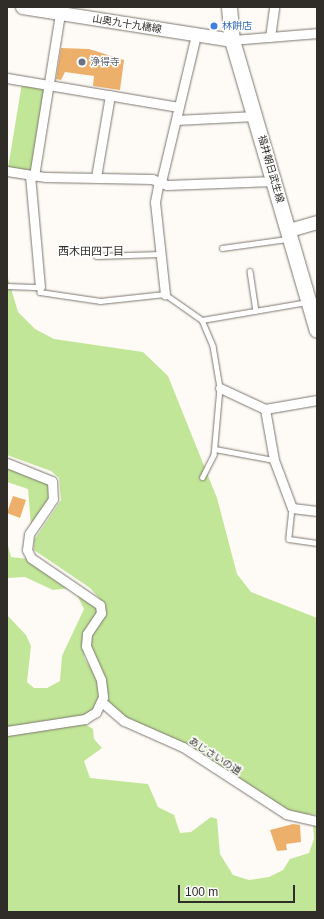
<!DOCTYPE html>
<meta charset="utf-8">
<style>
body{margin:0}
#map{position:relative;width:324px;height:919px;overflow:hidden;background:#fefbf7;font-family:Arial,"Noto Sans JP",sans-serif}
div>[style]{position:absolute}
.green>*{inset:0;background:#c1e697}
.building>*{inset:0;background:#ecb06a}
.roads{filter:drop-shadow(0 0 1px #7d766e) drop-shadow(0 0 1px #7d766e)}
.lane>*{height:4.5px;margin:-2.25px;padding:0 2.25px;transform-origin:2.25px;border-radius:2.25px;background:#fff}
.street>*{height:9px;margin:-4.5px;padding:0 4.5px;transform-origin:4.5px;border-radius:4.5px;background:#fff}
.secondary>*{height:13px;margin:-6.5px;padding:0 6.5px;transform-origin:6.5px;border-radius:6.5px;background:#fff}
.primary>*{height:15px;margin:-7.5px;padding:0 7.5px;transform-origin:7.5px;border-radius:7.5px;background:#fff}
.dots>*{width:11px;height:11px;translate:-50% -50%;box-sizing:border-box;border:2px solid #fff;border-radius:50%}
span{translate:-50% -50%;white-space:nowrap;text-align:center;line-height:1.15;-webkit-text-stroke:3px #fff;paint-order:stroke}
.street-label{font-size:10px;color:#302d29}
.shop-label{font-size:10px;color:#366cbe}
.left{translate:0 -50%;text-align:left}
.worship-label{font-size:10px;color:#5b616d}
.neighbourhood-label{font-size:11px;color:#302d29}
.frame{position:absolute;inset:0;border:8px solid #302d29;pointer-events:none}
.scale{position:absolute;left:178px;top:885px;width:117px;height:18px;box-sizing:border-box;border:2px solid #302d29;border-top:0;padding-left:5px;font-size:12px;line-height:14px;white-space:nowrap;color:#302d29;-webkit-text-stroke:3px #fff;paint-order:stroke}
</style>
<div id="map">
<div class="green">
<i style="clip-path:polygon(22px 83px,46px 87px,32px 173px,8px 168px)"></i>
<i style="clip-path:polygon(7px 275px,18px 312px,35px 329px,54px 339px,143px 352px,168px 376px,217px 498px,237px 574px,251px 592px,317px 618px,317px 815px,293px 813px,134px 723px,105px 703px,88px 642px,104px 608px,101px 600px,90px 588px,34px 550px,34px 540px,61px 500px,59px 478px,51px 471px,7px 455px)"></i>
<i style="clip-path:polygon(7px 465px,48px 480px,50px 499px,31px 526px,28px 489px,7px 482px)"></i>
<i style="clip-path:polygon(7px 542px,11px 557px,28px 559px,70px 588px,53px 590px,25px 577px,7px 578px)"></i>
<i style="clip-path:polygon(77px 595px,99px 609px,82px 645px,85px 659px,96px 676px,100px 702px,88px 716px,7px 728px,7px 615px,26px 635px,31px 646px,27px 682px,34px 688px,47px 688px,60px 681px,62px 656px,84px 609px)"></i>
<i style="clip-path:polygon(85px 724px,93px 729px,94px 739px,102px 748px,84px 761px,90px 778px,148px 784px,158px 807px,174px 815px,180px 833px,191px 832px,211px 817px,217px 819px,220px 854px,233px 875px,249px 880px,269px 877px,283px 870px,290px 859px,309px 853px,314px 839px,313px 823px,317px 824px,317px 912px,7px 912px,7px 733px)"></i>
</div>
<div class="building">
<i style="clip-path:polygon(61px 48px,89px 49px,124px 60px,120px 90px,93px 86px,94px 76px,65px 72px,61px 80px,56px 79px)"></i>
<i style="clip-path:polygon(13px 496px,26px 500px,20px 518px,7px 513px)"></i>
<i style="clip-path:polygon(293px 824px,300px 825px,301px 842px,286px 844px,287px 850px,277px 851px,270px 830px)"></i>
</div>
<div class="roads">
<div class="lane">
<i style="left:222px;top:248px;width:67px;rotate:-7.8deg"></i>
<i style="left:96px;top:256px;width:64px;rotate:-1.8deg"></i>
<i style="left:250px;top:271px;width:40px;rotate:81.5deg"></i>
<i style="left:7px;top:286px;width:33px;rotate:2deg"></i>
<i style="left:40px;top:287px;width:5px;rotate:90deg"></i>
<i style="left:40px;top:292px;width:61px;rotate:8.5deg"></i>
<i style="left:100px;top:301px;width:65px;rotate:-6.1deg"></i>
<i style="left:165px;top:294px;width:45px;rotate:35.1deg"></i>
<i style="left:202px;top:320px;width:28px;rotate:67deg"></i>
<i style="left:213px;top:346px;width:43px;rotate:80.5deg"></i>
<i style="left:220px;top:388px;width:67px;rotate:95.1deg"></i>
<i style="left:214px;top:455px;width:25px;rotate:117deg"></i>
<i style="left:202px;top:320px;width:107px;rotate:-9.7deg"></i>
<i style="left:215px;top:449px;width:60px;rotate:10.6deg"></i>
<i style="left:292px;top:508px;width:31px;rotate:96deg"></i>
<i style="left:289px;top:539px;width:28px;rotate:8deg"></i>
</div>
<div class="street">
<i style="left:270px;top:37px;width:30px;rotate:-82deg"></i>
<i style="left:232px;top:40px;width:85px;rotate:-4.7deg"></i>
<i style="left:7px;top:78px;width:174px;rotate:9.6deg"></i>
<i style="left:176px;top:120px;width:79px;rotate:-2.9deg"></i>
<i style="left:7px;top:171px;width:39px;rotate:9deg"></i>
<i style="left:46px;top:177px;width:106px;rotate:1.1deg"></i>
<i style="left:152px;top:179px;width:16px;rotate:22deg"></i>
<i style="left:167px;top:185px;width:107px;rotate:-2.1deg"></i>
<i style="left:30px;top:175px;width:112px;rotate:84.9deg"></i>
<i style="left:34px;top:176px;width:171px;rotate:-80.9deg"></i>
<i style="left:96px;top:177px;width:83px;rotate:-80.3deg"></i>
<i style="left:159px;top:181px;width:21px;rotate:101deg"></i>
<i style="left:155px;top:202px;width:93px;rotate:83.8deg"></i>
<i style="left:161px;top:182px;width:151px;rotate:-76.6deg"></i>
<i style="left:220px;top:388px;width:50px;rotate:25deg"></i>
<i style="left:265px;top:409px;width:53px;rotate:-9.8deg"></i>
<i style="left:265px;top:409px;width:52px;rotate:80deg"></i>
<i style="left:274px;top:460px;width:51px;rotate:69.4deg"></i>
<i style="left:292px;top:508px;width:25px;rotate:7deg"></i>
<i style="left:7px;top:463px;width:48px;rotate:21.8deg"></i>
<i style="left:52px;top:481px;width:18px;rotate:87deg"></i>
<i style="left:53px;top:499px;width:42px;rotate:124.4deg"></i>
<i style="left:29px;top:534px;width:16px;rotate:97deg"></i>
<i style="left:27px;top:550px;width:9px;rotate:63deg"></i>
<i style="left:31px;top:558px;width:83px;rotate:34.3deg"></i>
<i style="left:100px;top:605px;width:8px;rotate:83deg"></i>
<i style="left:101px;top:613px;width:25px;rotate:124deg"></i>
<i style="left:87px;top:634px;width:12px;rotate:95deg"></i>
<i style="left:86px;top:646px;width:37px;rotate:66deg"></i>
<i style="left:101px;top:680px;width:17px;rotate:83deg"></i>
<i style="left:103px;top:697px;width:17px;rotate:115deg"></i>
<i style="left:96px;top:712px;width:13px;rotate:148deg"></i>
<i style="left:85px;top:719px;width:79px;rotate:171.3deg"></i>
<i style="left:103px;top:703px;width:28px;rotate:41deg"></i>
<i style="left:124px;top:721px;width:64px;rotate:23.8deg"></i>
<i style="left:183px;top:747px;width:123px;rotate:33deg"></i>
<i style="left:286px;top:814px;width:32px;rotate:13deg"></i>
</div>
<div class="secondary">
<i style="left:22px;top:7px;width:213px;rotate:8.9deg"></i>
<i style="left:289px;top:230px;width:29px;rotate:-16deg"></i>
</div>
<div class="primary">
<i style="left:229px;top:7px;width:33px;rotate:85deg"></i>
<i style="left:232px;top:40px;width:302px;rotate:73.7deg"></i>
</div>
</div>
<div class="dots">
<i style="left:214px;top:26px;background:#3f7fe0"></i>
<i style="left:82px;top:62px;background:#6b7280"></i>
</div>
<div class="street-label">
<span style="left:127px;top:24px;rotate:9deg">山奥九十九橋線</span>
<span style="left:271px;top:169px;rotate:74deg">福井朝日武生線</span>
<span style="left:215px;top:756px;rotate:33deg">あじさいの道</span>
</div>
<div class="shop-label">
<span class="left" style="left:222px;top:26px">林餅店</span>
</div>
<div class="worship-label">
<span class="left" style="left:90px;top:62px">浄得寺</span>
</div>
<div class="neighbourhood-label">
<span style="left:91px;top:251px">西木田四丁目</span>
</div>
<div class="frame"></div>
<div class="scale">100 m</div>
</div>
